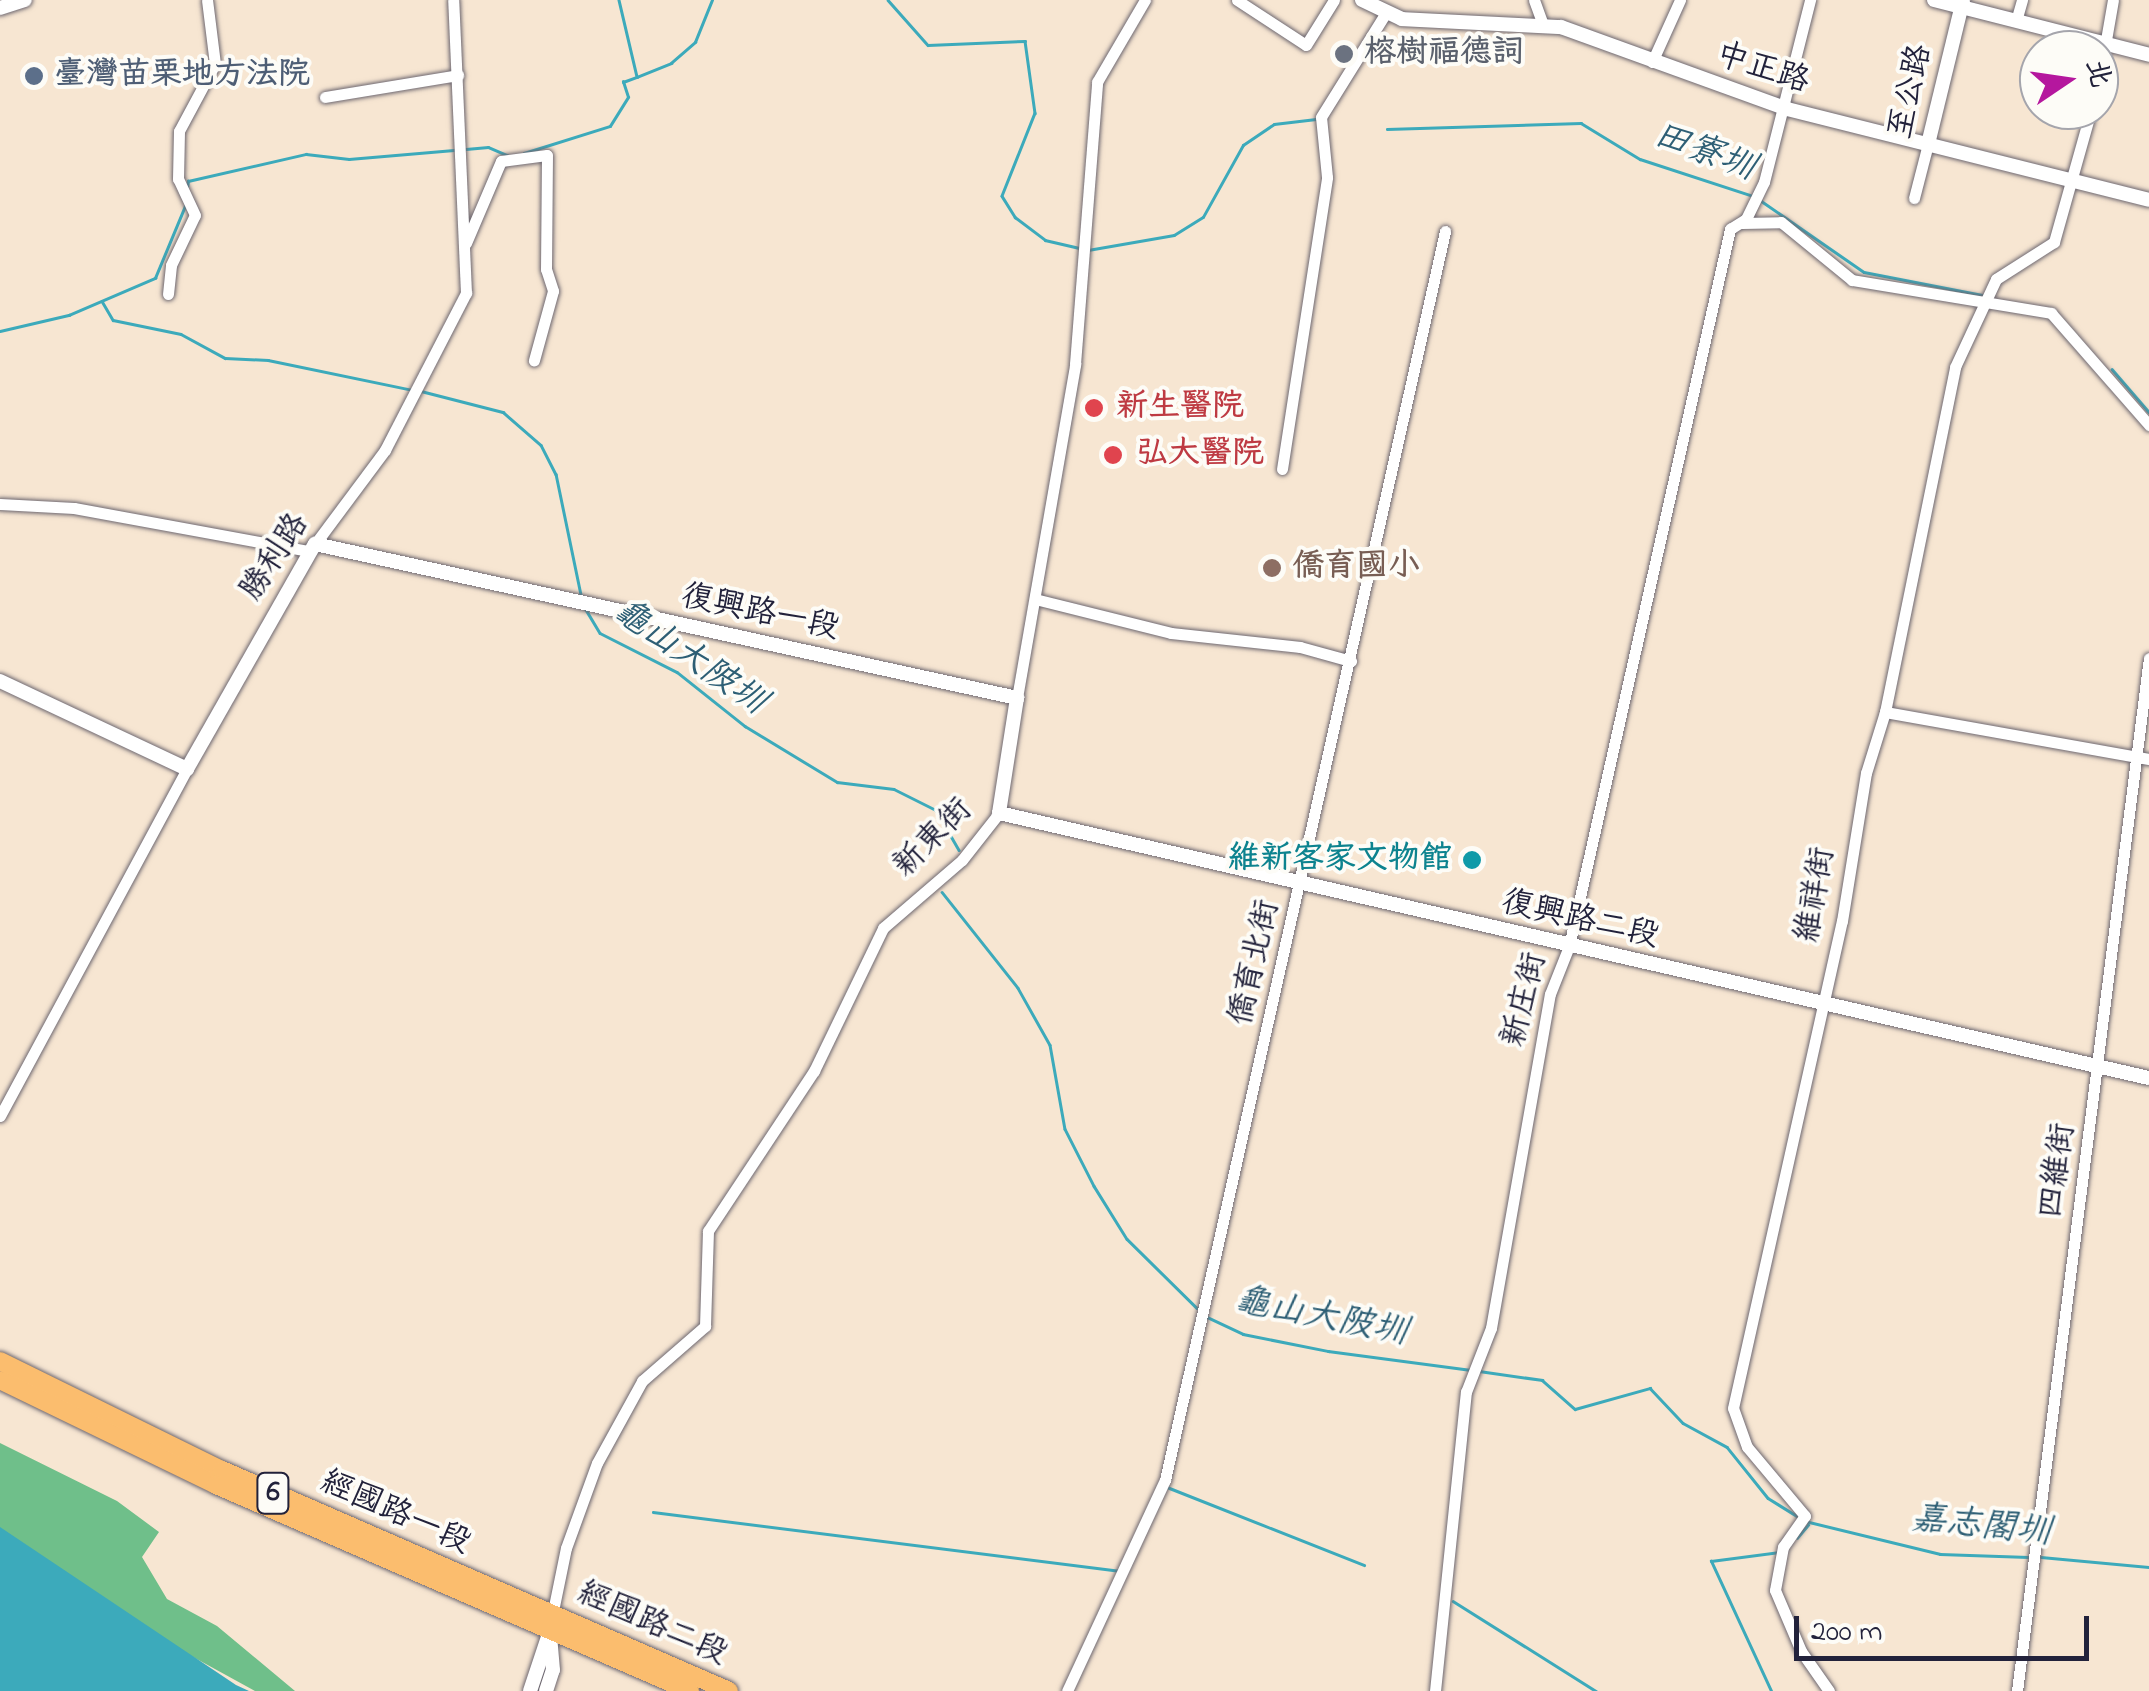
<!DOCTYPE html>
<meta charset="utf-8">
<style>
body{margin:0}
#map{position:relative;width:2149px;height:1691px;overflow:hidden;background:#f7e6d2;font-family:"Indie Flower","LXGW WenKai TC",sans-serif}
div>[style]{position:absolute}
.forest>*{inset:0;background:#6fbf8a}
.water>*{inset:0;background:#3caabb}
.stream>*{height:2.5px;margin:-1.25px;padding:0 1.25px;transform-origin:1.25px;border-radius:1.25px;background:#3caabb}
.roads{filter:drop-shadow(0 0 2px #6d6770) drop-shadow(0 0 2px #6d6770)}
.minor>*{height:11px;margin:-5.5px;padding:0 5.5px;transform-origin:5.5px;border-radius:5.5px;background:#fff}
.tertiary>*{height:14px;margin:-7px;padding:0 7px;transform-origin:7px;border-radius:7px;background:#fff}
.primary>*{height:18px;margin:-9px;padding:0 9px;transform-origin:9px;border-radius:9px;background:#fbbd6e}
.dots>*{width:28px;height:28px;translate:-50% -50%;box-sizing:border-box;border:5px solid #fdfcf7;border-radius:50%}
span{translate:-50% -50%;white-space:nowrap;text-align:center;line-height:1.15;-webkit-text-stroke:8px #fdfcf7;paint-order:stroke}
.shield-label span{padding:2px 8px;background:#fdfcf7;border:2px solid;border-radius:8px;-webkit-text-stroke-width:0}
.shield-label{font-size:30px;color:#22223b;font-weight:700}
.worship-label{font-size:32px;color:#5b616d;font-weight:700}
.left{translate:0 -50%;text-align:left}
.street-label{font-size:32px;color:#22223b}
.service-label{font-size:32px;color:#4e5e75;font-weight:700}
.health-label{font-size:32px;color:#be3a42;font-weight:700}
.education-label{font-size:32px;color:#785e54;font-weight:700}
.culture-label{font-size:32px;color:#0d838f;font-weight:700}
.right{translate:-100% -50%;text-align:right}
.water-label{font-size:35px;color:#2e5f75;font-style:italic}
.north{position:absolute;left:2019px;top:30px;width:100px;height:100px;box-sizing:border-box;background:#fdfcf7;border:2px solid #a5a5ac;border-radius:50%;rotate:77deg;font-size:28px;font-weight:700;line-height:40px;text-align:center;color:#22223b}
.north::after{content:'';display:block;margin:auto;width:35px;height:45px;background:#b5179e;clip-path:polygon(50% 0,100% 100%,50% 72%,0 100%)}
.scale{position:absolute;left:1794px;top:1616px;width:295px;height:45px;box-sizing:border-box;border:5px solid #22223b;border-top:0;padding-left:12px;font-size:30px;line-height:35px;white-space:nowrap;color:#22223b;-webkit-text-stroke:8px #fdfcf7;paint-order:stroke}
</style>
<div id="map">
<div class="forest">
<i style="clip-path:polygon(0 1443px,117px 1501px,159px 1532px,142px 1557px,167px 1599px,217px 1626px,295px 1691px,255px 1691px,0 1551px)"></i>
</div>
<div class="water">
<i style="clip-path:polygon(0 1527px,236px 1685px,249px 1691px,0 1691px)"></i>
</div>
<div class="stream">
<i style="left:619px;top:0;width:79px;rotate:76.8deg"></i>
<i style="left:637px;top:77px;width:37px;rotate:-22deg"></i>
<i style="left:671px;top:63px;width:32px;rotate:-41deg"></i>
<i style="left:695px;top:42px;width:45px;rotate:-68deg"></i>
<i style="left:888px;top:0;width:60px;rotate:48.4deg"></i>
<i style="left:928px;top:45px;width:97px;rotate:-2.4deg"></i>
<i style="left:1025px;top:41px;width:73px;rotate:82.1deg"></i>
<i style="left:1035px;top:113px;width:89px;rotate:111.7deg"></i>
<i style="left:1002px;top:196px;width:25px;rotate:58deg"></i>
<i style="left:1015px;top:217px;width:38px;rotate:37deg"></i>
<i style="left:1045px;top:240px;width:36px;rotate:13deg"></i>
<i style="left:1387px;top:129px;width:194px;rotate:-1.8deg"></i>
<i style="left:1581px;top:123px;width:69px;rotate:31.4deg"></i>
<i style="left:1640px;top:159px;width:119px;rotate:18.1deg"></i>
<i style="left:466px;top:149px;width:22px;rotate:-5deg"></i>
<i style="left:488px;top:147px;width:21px;rotate:23deg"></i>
<i style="left:524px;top:153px;width:90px;rotate:-17.4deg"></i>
<i style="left:610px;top:126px;width:34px;rotate:-58deg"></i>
<i style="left:628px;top:97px;width:16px;rotate:-108deg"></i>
<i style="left:623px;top:82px;width:15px;rotate:-20deg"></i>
<i style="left:187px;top:188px;width:7px;rotate:-82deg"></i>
<i style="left:188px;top:181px;width:121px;rotate:-12.9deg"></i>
<i style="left:306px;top:154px;width:43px;rotate:6.6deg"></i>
<i style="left:349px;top:159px;width:105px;rotate:-4.9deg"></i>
<i style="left:1760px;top:200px;width:126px;rotate:34.7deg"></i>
<i style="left:1864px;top:272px;width:120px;rotate:11deg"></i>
<i style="left:1088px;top:250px;width:87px;rotate:-9.9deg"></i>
<i style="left:1174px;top:235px;width:34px;rotate:-32deg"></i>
<i style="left:1203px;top:217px;width:82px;rotate:-60.9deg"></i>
<i style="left:1243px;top:145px;width:37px;rotate:-34deg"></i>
<i style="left:1274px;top:124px;width:42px;rotate:-6.8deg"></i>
<i style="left:102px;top:301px;width:22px;rotate:60deg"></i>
<i style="left:113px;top:320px;width:69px;rotate:11.6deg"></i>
<i style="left:181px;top:334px;width:50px;rotate:28.6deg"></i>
<i style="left:225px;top:358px;width:43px;rotate:2.7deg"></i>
<i style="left:268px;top:360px;width:148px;rotate:11.7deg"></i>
<i style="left:0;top:331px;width:71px;rotate:-13.1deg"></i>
<i style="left:69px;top:315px;width:94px;rotate:-23.3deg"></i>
<i style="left:155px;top:278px;width:78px;rotate:-67.4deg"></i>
<i style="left:2112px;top:369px;width:57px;rotate:49.3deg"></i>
<i style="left:421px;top:391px;width:85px;rotate:14.4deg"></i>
<i style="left:503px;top:412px;width:50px;rotate:41deg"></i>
<i style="left:541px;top:445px;width:33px;rotate:63deg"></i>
<i style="left:556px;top:474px;width:124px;rotate:78.3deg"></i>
<i style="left:585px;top:608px;width:29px;rotate:59deg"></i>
<i style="left:600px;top:633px;width:86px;rotate:26.9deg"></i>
<i style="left:677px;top:672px;width:87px;rotate:38.5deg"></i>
<i style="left:745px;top:726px;width:108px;rotate:31.3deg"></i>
<i style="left:837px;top:782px;width:57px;rotate:7deg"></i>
<i style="left:894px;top:789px;width:47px;rotate:26.6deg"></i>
<i style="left:936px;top:810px;width:46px;rotate:60.1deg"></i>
<i style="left:942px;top:892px;width:122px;rotate:51.6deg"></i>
<i style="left:1018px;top:988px;width:65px;rotate:60.7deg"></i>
<i style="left:1050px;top:1045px;width:85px;rotate:79.9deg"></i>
<i style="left:1065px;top:1129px;width:64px;rotate:63deg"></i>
<i style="left:1094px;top:1186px;width:62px;rotate:58.1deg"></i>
<i style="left:1127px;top:1239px;width:98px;rotate:44.6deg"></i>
<i style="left:1207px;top:1317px;width:40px;rotate:25deg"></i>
<i style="left:1243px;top:1334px;width:87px;rotate:11.3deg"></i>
<i style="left:1328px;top:1351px;width:144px;rotate:7.6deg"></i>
<i style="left:1479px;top:1371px;width:64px;rotate:8.1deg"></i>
<i style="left:1542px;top:1380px;width:44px;rotate:41.3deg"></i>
<i style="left:1575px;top:1409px;width:78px;rotate:-15.6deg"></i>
<i style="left:1650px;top:1388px;width:48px;rotate:46.7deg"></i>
<i style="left:1683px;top:1423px;width:50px;rotate:28.6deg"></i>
<i style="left:1727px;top:1447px;width:65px;rotate:51.2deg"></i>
<i style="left:1768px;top:1498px;width:36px;rotate:32deg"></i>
<i style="left:1167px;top:1487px;width:212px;rotate:21.6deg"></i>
<i style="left:653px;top:1512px;width:469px;rotate:7.2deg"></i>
<i style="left:1805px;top:1521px;width:139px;rotate:13.7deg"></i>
<i style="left:1940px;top:1554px;width:88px;rotate:2deg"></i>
<i style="left:1797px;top:1538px;width:17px;rotate:-50deg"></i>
<i style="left:2041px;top:1557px;width:108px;rotate:5.3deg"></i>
<i style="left:1453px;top:1601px;width:169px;rotate:32.2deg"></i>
<i style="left:1771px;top:1691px;width:143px;rotate:-114.8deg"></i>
<i style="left:1711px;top:1561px;width:69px;rotate:-7.5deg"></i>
</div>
<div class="roads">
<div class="minor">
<i style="left:1237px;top:0;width:82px;rotate:33.1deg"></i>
<i style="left:1306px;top:45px;width:53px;rotate:-58.1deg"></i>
<i style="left:1534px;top:0;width:23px;rotate:70deg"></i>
<i style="left:2016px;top:21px;width:22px;rotate:-74deg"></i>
<i style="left:1652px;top:62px;width:68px;rotate:-65.7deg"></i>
<i style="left:2099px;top:80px;width:81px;rotate:-80.1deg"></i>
<i style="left:325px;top:97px;width:135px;rotate:-9.4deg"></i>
<i style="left:1914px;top:198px;width:56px;rotate:-75.5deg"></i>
<i style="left:1742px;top:223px;width:39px;rotate:-1deg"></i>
<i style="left:1781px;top:222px;width:92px;rotate:39.2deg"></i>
<i style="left:1852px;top:280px;width:202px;rotate:9.4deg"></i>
<i style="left:2051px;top:313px;width:149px;rotate:48.8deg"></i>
<i style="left:466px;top:243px;width:89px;rotate:-66.9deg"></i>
<i style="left:501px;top:161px;width:46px;rotate:-7.4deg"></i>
<i style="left:547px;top:155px;width:114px;rotate:90.5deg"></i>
<i style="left:546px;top:269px;width:23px;rotate:72deg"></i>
<i style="left:553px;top:291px;width:72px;rotate:105.4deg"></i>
<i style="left:168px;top:294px;width:29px;rotate:-84deg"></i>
<i style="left:171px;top:265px;width:55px;rotate:-64.4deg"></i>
<i style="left:195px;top:215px;width:40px;rotate:-115deg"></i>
<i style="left:178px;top:179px;width:48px;rotate:-88.8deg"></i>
<i style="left:179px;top:131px;width:76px;rotate:-61.8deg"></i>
<i style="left:215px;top:64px;width:64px;rotate:-97.1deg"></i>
<i style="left:1282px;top:469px;width:295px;rotate:-81.2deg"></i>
<i style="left:1327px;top:177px;width:60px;rotate:-95.7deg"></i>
<i style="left:1321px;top:117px;width:121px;rotate:-58.1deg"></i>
<i style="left:0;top:504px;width:74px;rotate:3.1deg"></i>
<i style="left:74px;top:508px;width:239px;rotate:10.4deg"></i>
<i style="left:315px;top:544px;width:117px;rotate:-53.3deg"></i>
<i style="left:385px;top:450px;width:177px;rotate:-62.7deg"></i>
<i style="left:466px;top:293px;width:293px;rotate:-92.5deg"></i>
<i style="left:1035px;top:599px;width:140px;rotate:14deg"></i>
<i style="left:1171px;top:633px;width:130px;rotate:6.2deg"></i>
<i style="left:1300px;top:647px;width:53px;rotate:15.4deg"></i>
<i style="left:1017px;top:698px;width:339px;rotate:-80.1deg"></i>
<i style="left:1075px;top:364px;width:283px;rotate:-85.5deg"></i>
<i style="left:1097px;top:82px;width:95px;rotate:-59.7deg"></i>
<i style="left:1885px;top:712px;width:268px;rotate:10.1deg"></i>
<i style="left:0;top:1116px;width:394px;rotate:-61.7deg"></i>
<i style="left:552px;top:1616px;width:69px;rotate:-78.4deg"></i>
<i style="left:566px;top:1548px;width:90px;rotate:-70deg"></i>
<i style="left:597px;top:1463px;width:94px;rotate:-61.2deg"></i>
<i style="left:642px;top:1381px;width:84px;rotate:-41.1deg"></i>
<i style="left:705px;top:1326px;width:95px;rotate:-88.2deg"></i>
<i style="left:708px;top:1231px;width:192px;rotate:-56.5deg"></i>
<i style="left:814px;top:1071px;width:159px;rotate:-64.2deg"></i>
<i style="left:883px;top:928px;width:104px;rotate:-40.7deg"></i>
<i style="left:962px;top:860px;width:60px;rotate:-51.8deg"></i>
<i style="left:1067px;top:1691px;width:233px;rotate:-65.1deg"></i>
<i style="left:1165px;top:1480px;width:1280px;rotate:-77.36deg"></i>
<i style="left:1435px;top:1691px;width:301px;rotate:-84.1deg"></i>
<i style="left:1466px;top:1392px;width:69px;rotate:-68.7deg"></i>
<i style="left:1491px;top:1328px;width:339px;rotate:-80deg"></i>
<i style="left:1550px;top:994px;width:52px;rotate:-68.4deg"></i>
<i style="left:1569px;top:946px;width:735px;rotate:-77.34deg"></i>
<i style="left:1730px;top:229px;width:19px;rotate:-32deg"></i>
<i style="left:1746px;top:219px;width:41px;rotate:-64.1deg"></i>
<i style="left:1764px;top:182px;width:188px;rotate:-75.8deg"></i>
<i style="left:1829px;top:1691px;width:49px;rotate:-125deg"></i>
<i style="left:1801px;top:1651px;width:66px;rotate:-113.1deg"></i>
<i style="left:1775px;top:1590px;width:44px;rotate:-79.5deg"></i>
<i style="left:1783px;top:1547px;width:38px;rotate:-55deg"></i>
<i style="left:1805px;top:1516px;width:90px;rotate:-130deg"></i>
<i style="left:1747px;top:1447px;width:41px;rotate:-109.7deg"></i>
<i style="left:1733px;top:1408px;width:499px;rotate:-77.4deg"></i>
<i style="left:1842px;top:921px;width:150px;rotate:-80.8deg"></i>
<i style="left:1866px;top:773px;width:64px;rotate:-72.7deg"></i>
<i style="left:1885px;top:712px;width:352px;rotate:-78.5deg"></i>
<i style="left:1955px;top:367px;width:97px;rotate:-65deg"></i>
<i style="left:1996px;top:279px;width:69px;rotate:-32.5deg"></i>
<i style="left:2054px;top:242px;width:137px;rotate:-74.3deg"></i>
<i style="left:2017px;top:1691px;width:1041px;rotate:-82.72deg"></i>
</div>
<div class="tertiary">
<i style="left:1362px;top:0;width:44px;rotate:25.4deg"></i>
<i style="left:1402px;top:19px;width:159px;rotate:2.9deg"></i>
<i style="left:1561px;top:27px;width:240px;rotate:19.9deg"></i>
<i style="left:1787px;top:109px;width:373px;rotate:14.1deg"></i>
<i style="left:1934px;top:0;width:222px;rotate:14.3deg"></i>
<i style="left:0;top:8px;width:26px;rotate:-18deg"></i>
<i style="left:1928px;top:144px;width:148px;rotate:-76.3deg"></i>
<i style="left:0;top:681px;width:207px;rotate:25.2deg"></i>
<i style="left:187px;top:769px;width:259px;rotate:-60.4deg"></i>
<i style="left:315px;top:544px;width:719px;rotate:12.37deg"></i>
<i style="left:1017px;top:698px;width:116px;rotate:98.9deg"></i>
<i style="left:999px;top:813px;width:1180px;rotate:12.98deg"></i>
<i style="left:530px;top:1691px;width:63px;rotate:-71.6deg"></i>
<i style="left:546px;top:1691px;width:22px;rotate:-72deg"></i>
<i style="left:553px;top:1670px;width:37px;rotate:-95deg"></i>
</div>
<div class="primary">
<i style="left:0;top:1361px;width:247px;rotate:26.2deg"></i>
<i style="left:222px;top:1470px;width:553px;rotate:23.55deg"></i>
<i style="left:0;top:1380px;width:240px;rotate:25.9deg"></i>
<i style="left:216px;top:1485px;width:517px;rotate:23.49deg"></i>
</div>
</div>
<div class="dots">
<i style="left:1344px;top:54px;background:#6b7280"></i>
<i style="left:34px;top:76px;background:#5c6f8a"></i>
<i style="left:1094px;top:408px;background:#e0444e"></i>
<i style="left:1113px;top:455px;background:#e0444e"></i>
<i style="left:1272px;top:568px;background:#8d6e63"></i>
<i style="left:1472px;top:860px;background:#0f9aa8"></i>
</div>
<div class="shield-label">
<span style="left:273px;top:1493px">6</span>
</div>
<div class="worship-label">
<span class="left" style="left:1364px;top:54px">榕樹福德詞</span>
</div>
<div class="street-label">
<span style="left:1762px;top:70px;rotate:18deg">中正路</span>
<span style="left:1912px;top:92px;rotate:-77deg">至公路</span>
<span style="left:276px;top:558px;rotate:-57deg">勝利路</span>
<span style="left:760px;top:614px;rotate:12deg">復興路一段</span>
<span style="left:934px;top:839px;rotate:-45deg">新東街</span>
<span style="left:1817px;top:895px;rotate:-80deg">維祥街</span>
<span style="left:1580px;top:921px;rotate:13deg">復興路二段</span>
<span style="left:1256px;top:963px;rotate:-77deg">僑育北街</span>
<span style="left:1526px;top:1000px;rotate:-76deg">新庄街</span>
<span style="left:2059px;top:1171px;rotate:-82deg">四維街</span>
<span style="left:395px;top:1514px;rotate:24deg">經國路一段</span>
<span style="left:652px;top:1625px;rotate:24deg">經國路二段</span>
</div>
<div class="service-label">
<span class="left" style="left:54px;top:76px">臺灣苗栗地方法院</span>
</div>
<div class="health-label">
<span class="left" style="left:1116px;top:408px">新生醫院</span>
<span class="left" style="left:1136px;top:455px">弘大醫院</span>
</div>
<div class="education-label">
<span class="left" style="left:1292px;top:568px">僑育國小</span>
</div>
<div class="culture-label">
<span class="right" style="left:1452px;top:860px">維新客家文物館</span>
</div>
<div class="water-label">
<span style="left:1704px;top:153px;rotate:20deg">田寮圳</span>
<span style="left:689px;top:658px;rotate:34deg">龜山大陂圳</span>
<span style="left:1321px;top:1318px;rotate:11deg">龜山大陂圳</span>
<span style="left:1981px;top:1527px;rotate:6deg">嘉志閣圳</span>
</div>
<div class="north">北</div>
<div class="scale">200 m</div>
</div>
